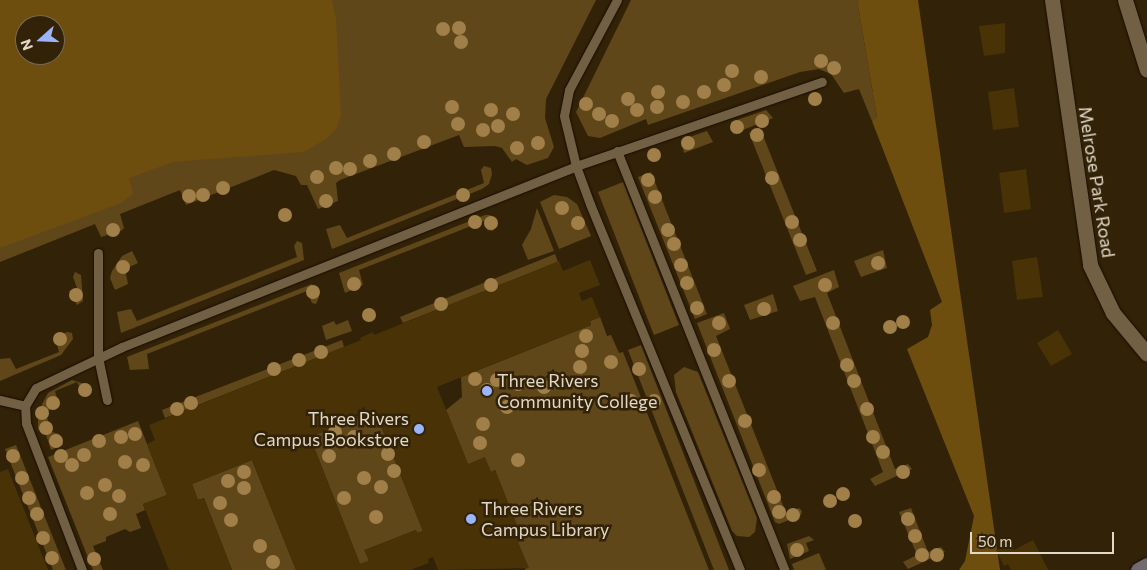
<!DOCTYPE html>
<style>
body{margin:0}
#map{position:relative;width:1147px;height:570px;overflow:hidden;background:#322308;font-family:Commissioner,sans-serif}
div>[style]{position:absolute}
.green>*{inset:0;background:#60471a}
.forest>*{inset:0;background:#6d4e0f}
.building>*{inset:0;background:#483206}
.roads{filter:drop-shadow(0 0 1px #1a0c00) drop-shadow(0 0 1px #1a0c00)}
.service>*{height:9px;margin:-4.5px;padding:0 4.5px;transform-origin:4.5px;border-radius:4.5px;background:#716044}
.minor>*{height:15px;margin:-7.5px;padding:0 7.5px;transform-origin:7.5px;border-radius:7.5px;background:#716044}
.secondary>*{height:15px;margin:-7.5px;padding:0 7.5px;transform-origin:7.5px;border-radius:7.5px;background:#706c6f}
.trees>*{width:14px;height:14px;margin:-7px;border-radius:50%;background:#a07f49}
.dots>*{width:14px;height:14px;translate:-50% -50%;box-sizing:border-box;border:2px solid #322308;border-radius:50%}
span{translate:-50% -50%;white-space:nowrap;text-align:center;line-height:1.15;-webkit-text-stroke:5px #322308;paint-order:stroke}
.street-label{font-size:18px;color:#e2d8c8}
.poi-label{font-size:18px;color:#e2d8c8}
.left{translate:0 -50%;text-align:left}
.right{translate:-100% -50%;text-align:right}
.north{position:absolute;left:15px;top:15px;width:50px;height:50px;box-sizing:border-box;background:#322308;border:1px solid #786b55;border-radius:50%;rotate:250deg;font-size:14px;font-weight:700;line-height:20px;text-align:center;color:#e2d8c8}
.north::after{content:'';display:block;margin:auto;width:18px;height:22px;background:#9bb5fd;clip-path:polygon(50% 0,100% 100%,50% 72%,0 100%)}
.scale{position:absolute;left:970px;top:532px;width:144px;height:22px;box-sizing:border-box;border:2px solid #e2d8c8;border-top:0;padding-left:6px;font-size:15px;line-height:18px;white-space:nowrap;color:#e2d8c8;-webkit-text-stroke:4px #322308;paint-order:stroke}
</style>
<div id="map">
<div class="green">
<i style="clip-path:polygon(evenodd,0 0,596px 0,546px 99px,545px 118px,554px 147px,548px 158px,527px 165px,516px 159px,512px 162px,502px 148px,495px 146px,464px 147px,459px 135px,340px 180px,336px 183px,338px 201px,318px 209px,307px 185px,301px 185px,296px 176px,274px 170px,186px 205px,180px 190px,120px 214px,124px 228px,121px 231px,101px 237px,95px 224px,0 262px,0 0,25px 25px,55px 25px,55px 55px,25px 55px,25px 25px)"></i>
<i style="clip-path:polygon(631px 0,857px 0,877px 117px,872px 121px,859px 89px,844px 93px,831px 74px,819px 69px,800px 72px,648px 125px,646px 119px,600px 138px,588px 136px,576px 112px)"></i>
<i style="clip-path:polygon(766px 110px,773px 118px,733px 134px,731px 122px)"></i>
<i style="clip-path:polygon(760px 128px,817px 271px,806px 275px,749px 133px)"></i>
<i style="clip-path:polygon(707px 131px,713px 142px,684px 153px,681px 140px)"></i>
<i style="clip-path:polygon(484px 166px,491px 168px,492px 174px,489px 184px,482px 189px,332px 249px,326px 229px,340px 225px,347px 238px,484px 183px,481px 170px)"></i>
<i style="clip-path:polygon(651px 172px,707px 314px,695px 319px,638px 177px)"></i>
<i style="clip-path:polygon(623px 182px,679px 325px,654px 335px,598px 192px)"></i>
<i style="clip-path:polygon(554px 195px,567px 197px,577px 204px,591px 236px,559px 249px,540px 202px)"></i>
<i style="clip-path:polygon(537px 208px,554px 251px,528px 260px,522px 245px,531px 229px)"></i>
<i style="clip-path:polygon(485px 215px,490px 215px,497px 220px,493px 231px,487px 230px,484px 221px,359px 270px,363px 285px,345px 293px,339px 273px)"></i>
<i style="clip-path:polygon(297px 241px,302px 243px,304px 260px,121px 333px,117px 312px,131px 309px,137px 321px,297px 257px,294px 246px)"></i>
<i style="clip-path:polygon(883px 250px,887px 268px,861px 277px,854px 261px)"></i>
<i style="clip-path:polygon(132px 251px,138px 263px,125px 269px,128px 284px,115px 290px,110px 278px,112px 271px,122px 256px)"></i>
<i style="clip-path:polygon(555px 254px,558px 262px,403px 323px,400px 317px)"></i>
<i style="clip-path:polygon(834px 270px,839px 287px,827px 293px,895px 469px,908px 464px,912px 469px,875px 486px,870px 479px,883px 472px,815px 297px,800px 301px,793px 286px)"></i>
<i style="clip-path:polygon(75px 272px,81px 275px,83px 301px,77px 305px,69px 291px,77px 288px,73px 277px)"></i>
<i style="clip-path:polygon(312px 284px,319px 297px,316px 304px,312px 303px,307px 291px,147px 354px,149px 369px,130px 370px,127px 357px)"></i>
<i style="clip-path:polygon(773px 294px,778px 311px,750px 320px,744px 305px)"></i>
<i style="clip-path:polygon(724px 313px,730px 329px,716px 336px,786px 513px,799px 508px,802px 511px,801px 515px,779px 524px,775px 522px,697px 323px)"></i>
<i style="clip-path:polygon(600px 317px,607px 336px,611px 335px,619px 353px,623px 352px,709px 570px,524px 570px,528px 567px,517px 540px,522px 538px,495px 470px,491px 472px,468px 464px,446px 410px,462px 397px,461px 377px,591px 325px,590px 321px)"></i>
<i style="clip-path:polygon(348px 320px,352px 331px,326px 340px,322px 326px,334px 321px,336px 325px)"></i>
<i style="clip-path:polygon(67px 332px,72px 333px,73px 339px,61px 355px,0 381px,0 359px,10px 358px,16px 369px,59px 352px,55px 337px)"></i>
<i style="clip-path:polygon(342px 340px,344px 347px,165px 418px,162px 410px)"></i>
<i style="clip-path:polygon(641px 345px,729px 570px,714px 570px,628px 350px)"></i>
<i style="clip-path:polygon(684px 367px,698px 372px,757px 518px,755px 532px,749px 537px,737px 536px,732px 531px,676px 392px,674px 375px)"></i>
<i style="clip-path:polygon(72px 380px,85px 384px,90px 392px,83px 394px,77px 382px,55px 391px,59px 405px,45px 412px,52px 432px,59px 434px,63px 445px,51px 450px,44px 429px,38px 430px,38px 412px,48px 393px)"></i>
<i style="clip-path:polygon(375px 411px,423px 531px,417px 533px,416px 530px,365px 550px,369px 561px,360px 564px,310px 437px)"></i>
<i style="clip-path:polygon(138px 421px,167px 495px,143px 504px,145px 510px,136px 514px,141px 528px,130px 532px,125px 529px,106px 537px,106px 541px,93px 546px,103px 570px,93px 570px,48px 457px)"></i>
<i style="clip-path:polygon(16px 445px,66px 570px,53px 570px,5px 449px)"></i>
<i style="clip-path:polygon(252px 460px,296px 570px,232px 570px,204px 498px,198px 500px,192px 484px)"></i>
<i style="clip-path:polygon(911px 508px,928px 552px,941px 547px,945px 552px,908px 569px,903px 562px,917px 555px,899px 512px)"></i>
<i style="clip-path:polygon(809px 536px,814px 540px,806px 543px,809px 551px,790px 559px,787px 544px)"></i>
<i style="clip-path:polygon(819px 553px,826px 570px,794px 570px,792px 564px)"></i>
</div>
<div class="forest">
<i style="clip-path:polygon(evenodd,0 0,332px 0,336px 19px,341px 116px,336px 129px,326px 139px,303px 152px,173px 162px,129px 178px,133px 194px,121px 203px,0 248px,0 0,25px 25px,55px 25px,55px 55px,25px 55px,25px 25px)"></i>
<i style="clip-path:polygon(857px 0,918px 0,1000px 570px,959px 570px,965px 561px,974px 516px,907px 349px,928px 337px,932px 325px,930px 310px,942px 302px,872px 121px,877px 117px)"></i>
</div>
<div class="building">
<i style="clip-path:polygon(1005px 23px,1005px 53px,984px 56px,979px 26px)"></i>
<i style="clip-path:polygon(1014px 88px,1019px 127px,993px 130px,988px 92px)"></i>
<i style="clip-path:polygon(1026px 169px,1031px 209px,1004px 213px,999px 173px)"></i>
<i style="clip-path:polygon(1037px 257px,1043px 297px,1017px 300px,1012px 261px)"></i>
<i style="clip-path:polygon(evenodd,590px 260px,600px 285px,579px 293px,582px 301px,592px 297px,600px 317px,590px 321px,591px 325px,437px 387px,468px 464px,485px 457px,491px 472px,495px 470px,522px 538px,517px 540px,529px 568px,438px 570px,433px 557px,428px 559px,429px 563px,410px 570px,296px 570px,252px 460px,192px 484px,198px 500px,204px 498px,232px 570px,169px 570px,143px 504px,167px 495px,147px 444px,155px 440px,149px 425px,361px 340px,360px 338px,373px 332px,374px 335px,559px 261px,563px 271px,590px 260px,375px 411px,423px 531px,417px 533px,416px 530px,364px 550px,369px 561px,360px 564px,310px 437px,375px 411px)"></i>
<i style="clip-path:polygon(1058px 330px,1072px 354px,1051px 366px,1037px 343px)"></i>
<i style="clip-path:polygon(8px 469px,48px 570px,0 570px,0 472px)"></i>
<i style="clip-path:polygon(1033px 540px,1048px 570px,1011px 570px,1008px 564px,1004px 566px,996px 550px,1010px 543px,1014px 550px)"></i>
</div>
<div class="roads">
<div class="service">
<i style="left:617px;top:0;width:102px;rotate:118.1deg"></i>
<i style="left:569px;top:90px;width:26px;rotate:101deg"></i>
<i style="left:564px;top:116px;width:51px;rotate:76.5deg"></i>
<i style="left:576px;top:166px;width:40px;rotate:69.8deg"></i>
<i style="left:590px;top:204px;width:396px;rotate:67.7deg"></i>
<i style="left:617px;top:151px;width:451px;rotate:68.2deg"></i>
<i style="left:98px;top:253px;width:104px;rotate:90deg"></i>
<i style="left:98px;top:357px;width:44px;rotate:78.2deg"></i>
<i style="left:0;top:400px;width:26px;rotate:13deg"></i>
<i style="left:82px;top:570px;width:157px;rotate:-110.9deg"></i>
<i style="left:26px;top:423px;width:17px;rotate:-93deg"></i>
<i style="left:25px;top:406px;width:21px;rotate:-59deg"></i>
<i style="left:36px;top:388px;width:95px;rotate:-25.5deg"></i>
<i style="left:122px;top:347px;width:489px;rotate:-21.7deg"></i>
<i style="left:576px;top:166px;width:260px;rotate:-18.9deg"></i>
</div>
<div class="minor">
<i style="left:1052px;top:0;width:268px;rotate:81.8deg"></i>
<i style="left:1090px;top:265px;width:53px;rotate:64.4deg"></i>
<i style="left:1113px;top:313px;width:53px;rotate:50.3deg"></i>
<i style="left:1125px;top:0;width:73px;rotate:72.6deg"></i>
</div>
<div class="secondary">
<i style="left:1138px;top:570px;width:10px;rotate:-29deg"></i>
</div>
</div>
<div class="trees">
<i style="left:459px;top:28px"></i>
<i style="left:443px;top:29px"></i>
<i style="left:461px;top:42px"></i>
<i style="left:821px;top:61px"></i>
<i style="left:834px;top:68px"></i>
<i style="left:732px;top:71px"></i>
<i style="left:761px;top:77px"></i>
<i style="left:724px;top:85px"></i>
<i style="left:658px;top:92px"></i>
<i style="left:704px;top:92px"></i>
<i style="left:628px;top:99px"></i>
<i style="left:815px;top:99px"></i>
<i style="left:683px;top:102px"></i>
<i style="left:586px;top:104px"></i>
<i style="left:452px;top:107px"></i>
<i style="left:657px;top:107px"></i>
<i style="left:491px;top:110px"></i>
<i style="left:637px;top:110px"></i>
<i style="left:513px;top:114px"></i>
<i style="left:599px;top:114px"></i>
<i style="left:612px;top:121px"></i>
<i style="left:762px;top:121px"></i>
<i style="left:458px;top:124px"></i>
<i style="left:498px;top:126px"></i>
<i style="left:737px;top:127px"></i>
<i style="left:483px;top:130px"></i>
<i style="left:757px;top:135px"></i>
<i style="left:424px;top:142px"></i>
<i style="left:538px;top:143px"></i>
<i style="left:688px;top:143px"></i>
<i style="left:517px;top:148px"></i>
<i style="left:394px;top:154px"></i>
<i style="left:654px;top:155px"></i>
<i style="left:370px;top:161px"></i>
<i style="left:336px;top:168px"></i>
<i style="left:350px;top:169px"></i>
<i style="left:317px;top:177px"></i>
<i style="left:772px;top:178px"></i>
<i style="left:648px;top:180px"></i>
<i style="left:223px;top:188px"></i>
<i style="left:203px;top:195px"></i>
<i style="left:463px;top:195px"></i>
<i style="left:189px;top:196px"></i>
<i style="left:655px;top:197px"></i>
<i style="left:326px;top:201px"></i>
<i style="left:562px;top:208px"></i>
<i style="left:285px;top:215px"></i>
<i style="left:475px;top:222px"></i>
<i style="left:792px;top:222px"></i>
<i style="left:491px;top:223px"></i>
<i style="left:578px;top:223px"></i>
<i style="left:113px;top:230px"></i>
<i style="left:668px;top:230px"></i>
<i style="left:800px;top:240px"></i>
<i style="left:674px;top:244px"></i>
<i style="left:878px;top:263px"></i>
<i style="left:681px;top:265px"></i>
<i style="left:123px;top:267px"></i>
<i style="left:687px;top:283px"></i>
<i style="left:354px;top:284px"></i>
<i style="left:491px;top:285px"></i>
<i style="left:825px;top:285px"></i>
<i style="left:313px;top:292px"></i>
<i style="left:76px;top:295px"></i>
<i style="left:441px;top:304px"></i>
<i style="left:697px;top:308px"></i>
<i style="left:764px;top:309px"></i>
<i style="left:369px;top:315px"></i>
<i style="left:903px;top:322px"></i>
<i style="left:719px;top:323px"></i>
<i style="left:833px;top:323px"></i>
<i style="left:890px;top:327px"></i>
<i style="left:586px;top:336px"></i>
<i style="left:60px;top:339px"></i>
<i style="left:714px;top:350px"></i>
<i style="left:582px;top:351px"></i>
<i style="left:321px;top:352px"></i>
<i style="left:299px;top:360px"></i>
<i style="left:611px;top:362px"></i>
<i style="left:847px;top:365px"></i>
<i style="left:580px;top:367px"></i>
<i style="left:274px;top:369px"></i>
<i style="left:639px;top:369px"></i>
<i style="left:475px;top:379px"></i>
<i style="left:497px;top:380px"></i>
<i style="left:729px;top:381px"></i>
<i style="left:854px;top:381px"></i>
<i style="left:518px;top:384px"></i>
<i style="left:544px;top:387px"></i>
<i style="left:85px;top:390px"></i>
<i style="left:487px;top:390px"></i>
<i style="left:631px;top:401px"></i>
<i style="left:654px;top:401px"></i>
<i style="left:53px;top:403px"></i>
<i style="left:191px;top:403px"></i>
<i style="left:507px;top:407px"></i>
<i style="left:177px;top:409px"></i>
<i style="left:867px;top:409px"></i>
<i style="left:42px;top:413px"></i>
<i style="left:745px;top:421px"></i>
<i style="left:483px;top:424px"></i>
<i style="left:46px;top:428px"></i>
<i style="left:335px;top:432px"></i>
<i style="left:135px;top:434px"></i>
<i style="left:121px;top:437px"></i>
<i style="left:354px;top:437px"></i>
<i style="left:873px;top:437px"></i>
<i style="left:56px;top:441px"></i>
<i style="left:99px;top:441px"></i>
<i style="left:480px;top:443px"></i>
<i style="left:883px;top:452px"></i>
<i style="left:388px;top:454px"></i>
<i style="left:84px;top:455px"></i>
<i style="left:13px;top:456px"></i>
<i style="left:61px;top:456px"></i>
<i style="left:329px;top:456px"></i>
<i style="left:518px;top:460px"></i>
<i style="left:125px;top:462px"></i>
<i style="left:72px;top:465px"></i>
<i style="left:143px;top:465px"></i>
<i style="left:759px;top:470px"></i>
<i style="left:394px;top:471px"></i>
<i style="left:244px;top:472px"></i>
<i style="left:903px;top:472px"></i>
<i style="left:22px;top:478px"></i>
<i style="left:364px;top:478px"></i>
<i style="left:228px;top:481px"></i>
<i style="left:105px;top:485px"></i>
<i style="left:381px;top:487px"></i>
<i style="left:244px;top:488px"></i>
<i style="left:87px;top:493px"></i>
<i style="left:843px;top:494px"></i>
<i style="left:119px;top:496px"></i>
<i style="left:774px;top:497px"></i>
<i style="left:29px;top:498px"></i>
<i style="left:344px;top:498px"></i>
<i style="left:830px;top:501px"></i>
<i style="left:220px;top:503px"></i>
<i style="left:779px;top:512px"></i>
<i style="left:37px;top:514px"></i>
<i style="left:110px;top:514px"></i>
<i style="left:793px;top:515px"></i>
<i style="left:376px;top:517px"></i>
<i style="left:908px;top:519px"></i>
<i style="left:231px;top:520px"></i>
<i style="left:855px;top:521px"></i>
<i style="left:915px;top:536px"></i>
<i style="left:43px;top:538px"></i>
<i style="left:260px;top:546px"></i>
<i style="left:797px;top:550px"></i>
<i style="left:922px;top:555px"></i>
<i style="left:937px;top:555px"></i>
<i style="left:52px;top:558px"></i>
<i style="left:94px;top:559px"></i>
<i style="left:273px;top:562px"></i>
</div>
<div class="dots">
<i style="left:487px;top:391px;background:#9bb5fd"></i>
<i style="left:419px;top:429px;background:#9bb5fd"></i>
<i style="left:471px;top:519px;background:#9bb5fd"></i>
</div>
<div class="street-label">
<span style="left:1097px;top:182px;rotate:81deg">Melrose Park Road</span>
</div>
<div class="poi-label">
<span class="left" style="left:497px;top:391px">Three Rivers<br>Community College</span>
<span class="right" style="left:409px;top:429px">Three Rivers<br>Campus Bookstore</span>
<span class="left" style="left:481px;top:519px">Three Rivers<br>Campus Library</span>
</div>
<div class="north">N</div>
<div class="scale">50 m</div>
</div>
